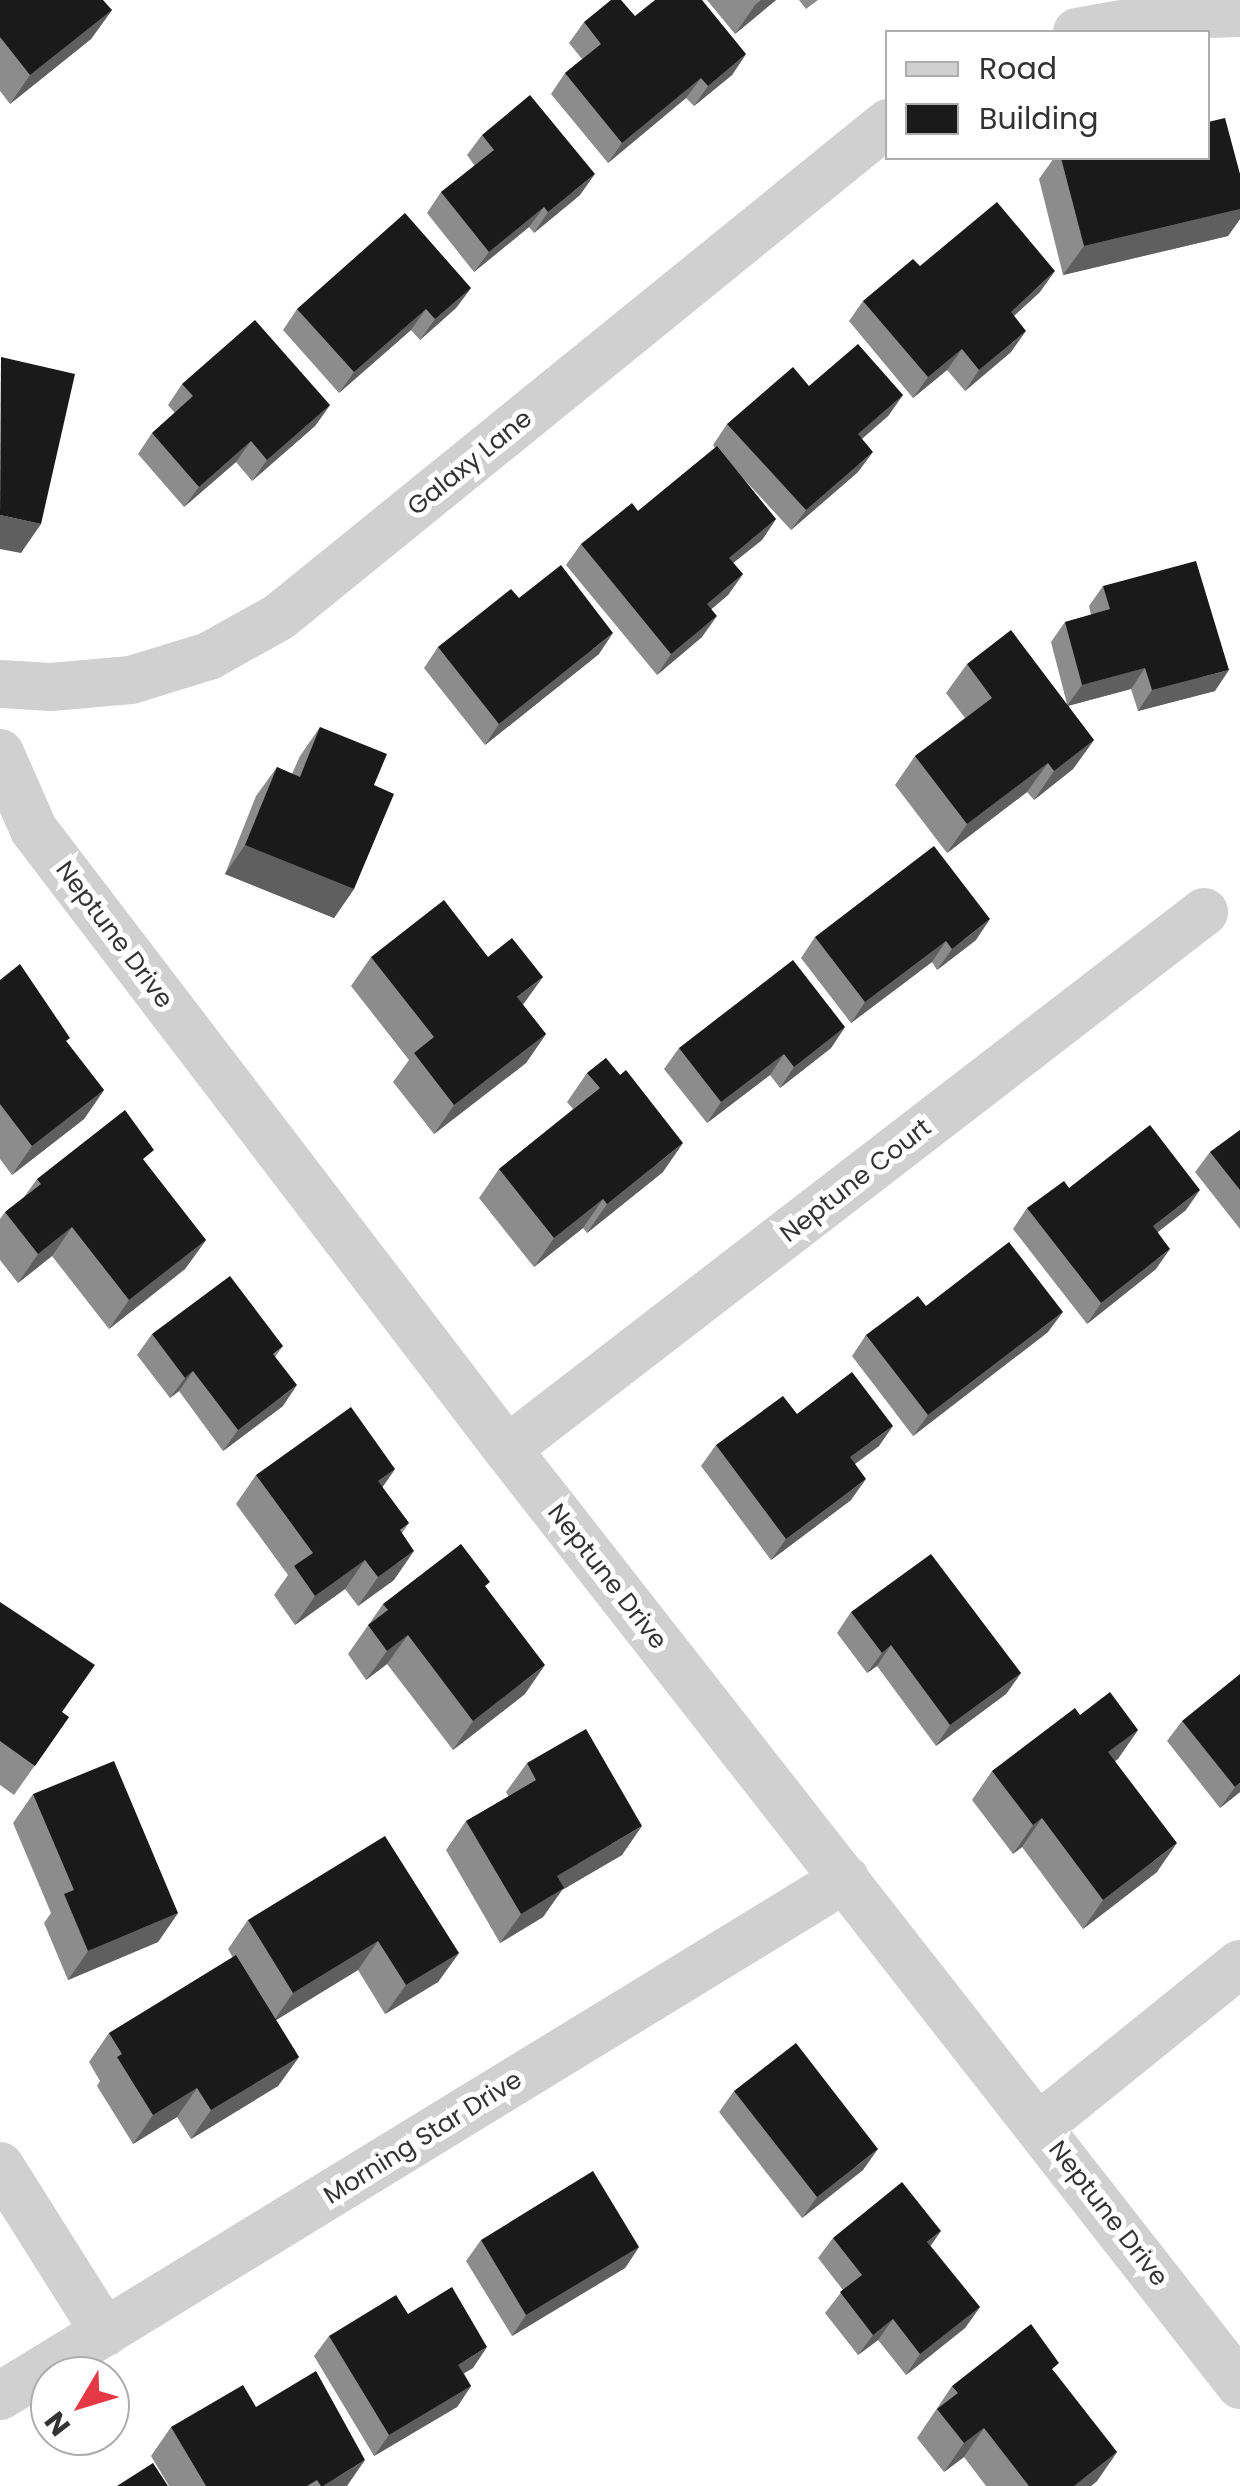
<!DOCTYPE html>
<style>
body{margin:0}
#map{position:relative;width:1240px;height:2486px;overflow:hidden;background:#fff;font-family:Poppins,sans-serif}
div>[style]{position:absolute}
.street>*{height:48px;margin:-24px;padding:0 24px;transform-origin:24px;border-radius:24px;background:#d0d0d0}
.wall>*{inset:0;background:#8c8c8c}
.shaded-wall>*{inset:0;background:#5f5f5f}
.building>*{inset:0;background:#1a1a1a}
span{translate:-50% -50%;white-space:nowrap;text-align:center;line-height:1.15;-webkit-text-stroke:10px #fff;paint-order:stroke}
.street-label{font-size:25px;color:#333}
.legend{position:absolute;left:885px;top:30px;width:325px;height:130px;box-sizing:border-box;background:#fff;border:2px solid #adadad;margin:0;padding:12px 18px;list-style:none;font-size:30px;color:#333}
.legend li{display:flex;align-items:center;gap:20px;height:50px}
.legend b{width:50px;border:2px solid #adadad}
.north{position:absolute;left:30px;top:2356px;width:100px;height:100px;box-sizing:border-box;background:#fff;border:2px solid #adadad;border-radius:50%;rotate:232deg;font-size:28px;font-weight:700;line-height:40px;text-align:center;color:#333}
.north::after{content:'';display:block;margin:auto;width:35px;height:45px;background:#e63946;clip-path:polygon(50% 0,100% 100%,50% 72%,0 100%)}
</style>
<div id="map">
<div class="street">
<i style="left:1077px;top:32px;width:97px;rotate:-10.1deg"></i>
<i style="left:1172px;top:15px;width:68px;rotate:-1.7deg"></i>
<i style="left:0;top:684px;width:51px;rotate:3.4deg"></i>
<i style="left:51px;top:687px;width:80px;rotate:-5deg"></i>
<i style="left:131px;top:680px;width:82px;rotate:-17.1deg"></i>
<i style="left:209px;top:656px;width:80px;rotate:-29.1deg"></i>
<i style="left:279px;top:617px;width:784px;rotate:-39.05deg"></i>
<i style="left:0;top:753px;width:84px;rotate:66.2deg"></i>
<i style="left:34px;top:830px;width:779px;rotate:52.62deg"></i>
<i style="left:507px;top:1449px;width:1189px;rotate:51.93deg"></i>
<i style="left:507px;top:1449px;width:880px;rotate:-37.61deg"></i>
<i style="left:1039px;top:2126px;width:258px;rotate:-38.9deg"></i>
<i style="left:0;top:2166px;width:197px;rotate:57.8deg"></i>
<i style="left:0;top:2396px;width:991px;rotate:-31.46deg"></i>
</div>
<div class="wall">
<i style="clip-path:polygon(0 0,112px 10px,91px 39px,10px 104px,0 91px)"></i>
<i style="clip-path:polygon(707px 0,776px 0,735px 34px)"></i>
<i style="clip-path:polygon(799px 0,818px 0,806px 9px)"></i>
<i style="clip-path:polygon(635px 16px,746px 54px,732px 75px,694px 106px,686px 98px,608px 163px,551px 94px,565px 73px,582px 59px,569px 43px,584px 22px)"></i>
<i style="clip-path:polygon(482px 135px,580px 195px,534px 233px,529px 227px,474px 272px,427px 213px,441px 192px,475px 166px,467px 155px)"></i>
<i style="clip-path:polygon(1054px 158px,1208px 158px,1240px 174px,1240px 219px,1228px 236px,1063px 275px,1039px 179px)"></i>
<i style="clip-path:polygon(920px 266px,1040px 292px,1014px 316px,1011px 352px,965px 391px,947px 370px,913px 398px,849px 321px,863px 301px)"></i>
<i style="clip-path:polygon(471px 288px,456px 308px,420px 340px,411px 330px,339px 393px,283px 330px,297px 309px)"></i>
<i style="clip-path:polygon(182px 384px,330px 405px,315px 426px,252px 481px,236px 462px,184px 507px,138px 454px,152px 433px,175px 413px,168px 405px)"></i>
<i style="clip-path:polygon(809px 386px,903px 395px,888px 416px,862px 439px,858px 472px,791px 530px,741px 476px,776px 519px,762px 540px,733px 563px,743px 574px,728px 595px,711px 609px,702px 637px,657px 675px,566px 565px,581px 544px,638px 511px,715px 448px,713px 445px,727px 424px)"></i>
<i style="clip-path:polygon(1103px 586px,1215px 691px,1138px 711px,1131px 689px,1068px 706px,1094px 740px,1073px 769px,1034px 800px,1027px 792px,947px 853px,895px 785px,915px 756px,965px 718px,946px 693px,967px 664px,1067px 704px,1051px 642px,1065px 622px,1091px 615px,1089px 606px)"></i>
<i style="clip-path:polygon(519px 598px,599px 654px,485px 745px,424px 668px,438px 647px)"></i>
<i style="clip-path:polygon(320px 727px,374px 785px,354px 889px,334px 918px,225px 874px,256px 796px,277px 767px,292px 774px,300px 756px)"></i>
<i style="clip-path:polygon(815px 937px,976px 940px,937px 970px,932px 962px,851px 1023px,801px 958px)"></i>
<i style="clip-path:polygon(371px 957px,523px 1005px,546px 1034px,526px 1063px,434px 1134px,393px 1082px,409px 1060px,351px 986px)"></i>
<i style="clip-path:polygon(0 980px,67px 1042px,104px 1090px,84px 1119px,12px 1175px,0 1159px)"></i>
<i style="clip-path:polygon(845px 1027px,831px 1048px,780px 1088px,770px 1075px,707px 1123px,664px 1069px,679px 1048px)"></i>
<i style="clip-path:polygon(606px 1058px,663px 1172px,587px 1233px,583px 1228px,534px 1267px,479px 1198px,499px 1169px,573px 1109px,567px 1102px,587px 1073px)"></i>
<i style="clip-path:polygon(1240px 1130px,1240px 1229px,1195px 1172px,1210px 1152px)"></i>
<i style="clip-path:polygon(145px 1163px,206px 1240px,185px 1269px,109px 1329px,52px 1256px,18px 1283px,0 1260px,0 1219px,5px 1212px,24px 1197px,37px 1179px)"></i>
<i style="clip-path:polygon(1069px 1188px,1186px 1210px,1158px 1232px,1156px 1269px,1087px 1324px,1013px 1229px,1027px 1208px)"></i>
<i style="clip-path:polygon(926px 1306px,1048px 1332px,913px 1436px,852px 1356px,866px 1335px)"></i>
<i style="clip-path:polygon(152px 1334px,283px 1346px,275px 1357px,283px 1406px,223px 1451px,179px 1391px,170px 1398px,137px 1355px)"></i>
<i style="clip-path:polygon(797px 1414px,879px 1446px,855px 1464px,851px 1500px,771px 1560px,701px 1466px,716px 1445px)"></i>
<i style="clip-path:polygon(395px 1469px,382px 1487px,409px 1523px,402px 1533px,394px 1580px,358px 1606px,345px 1589px,295px 1625px,274px 1595px,288px 1575px,236px 1504px,256px 1475px)"></i>
<i style="clip-path:polygon(486px 1588px,525px 1694px,453px 1750px,387px 1664px,366px 1680px,348px 1654px,383px 1604px)"></i>
<i style="clip-path:polygon(0 1602px,62px 1713px,69px 1717px,14px 1795px,0 1785px)"></i>
<i style="clip-path:polygon(851px 1612px,1021px 1673px,1006px 1694px,936px 1746px,877px 1666px,867px 1673px,837px 1633px)"></i>
<i style="clip-path:polygon(1080px 1715px,1138px 1730px,1115px 1761px,1157px 1872px,1083px 1929px,1022px 1847px,1013px 1854px,972px 1800px,992px 1771px)"></i>
<i style="clip-path:polygon(1182px 1721px,1240px 1792px,1220px 1808px,1167px 1741px)"></i>
<i style="clip-path:polygon(527px 1763px,622px 1855px,562px 1890px,543px 1917px,500px 1943px,446px 1850px,466px 1821px,509px 1797px,506px 1792px)"></i>
<i style="clip-path:polygon(33px 1794px,178px 1913px,158px 1942px,68px 1980px,44px 1923px,51px 1913px,13px 1823px)"></i>
<i style="clip-path:polygon(248px 1920px,459px 1953px,438px 1982px,385px 2014px,358px 1970px,276px 2020px,299px 2057px,278px 2086px,191px 2139px,177px 2117px,133px 2144px,97px 2086px,100px 2081px,89px 2062px,109px 2033px,233px 1958px,228px 1949px)"></i>
<i style="clip-path:polygon(734px 2091px,863px 2170px,802px 2218px,719px 2112px)"></i>
<i style="clip-path:polygon(833px 2238px,931px 2246px,980px 2307px,965px 2328px,906px 2375px,878px 2340px,858px 2355px,825px 2313px,843px 2290px,818px 2258px)"></i>
<i style="clip-path:polygon(481px 2240px,639px 2247px,625px 2268px,512px 2336px,466px 2261px)"></i>
<i style="clip-path:polygon(408px 2314px,473px 2368px,464px 2373px,471px 2386px,457px 2407px,374px 2456px,314px 2356px,329px 2336px)"></i>
<i style="clip-path:polygon(1054px 2371px,1117px 2452px,1097px 2481px,1091px 2486px,986px 2486px,964px 2457px,944px 2472px,917px 2438px,952px 2386px)"></i>
<i style="clip-path:polygon(256px 2407px,347px 2486px,169px 2486px,151px 2456px,171px 2427px)"></i>
</div>
<div class="shaded-wall">
<i style="clip-path:polygon(761px 0,776px 0,735px 34px,755px 5px)"></i>
<i style="clip-path:polygon(112px 10px,91px 39px,10px 104px,30px 75px)"></i>
<i style="clip-path:polygon(746px 54px,732px 75px,694px 106px,708px 86px)"></i>
<i style="clip-path:polygon(701px 78px,686px 98px,608px 163px,622px 143px)"></i>
<i style="clip-path:polygon(595px 174px,580px 195px,534px 233px,548px 212px)"></i>
<i style="clip-path:polygon(544px 207px,529px 227px,474px 272px,489px 252px)"></i>
<i style="clip-path:polygon(1240px 209px,1240px 219px,1228px 236px,1063px 275px,1084px 246px)"></i>
<i style="clip-path:polygon(1055px 271px,1040px 292px,996px 332px,1011px 312px)"></i>
<i style="clip-path:polygon(471px 288px,456px 308px,420px 340px,435px 319px)"></i>
<i style="clip-path:polygon(426px 309px,411px 330px,339px 393px,354px 372px)"></i>
<i style="clip-path:polygon(1026px 331px,1011px 352px,965px 391px,979px 370px)"></i>
<i style="clip-path:polygon(962px 349px,947px 370px,913px 398px,928px 377px)"></i>
<i style="clip-path:polygon(903px 395px,888px 416px,843px 455px,858px 434px)"></i>
<i style="clip-path:polygon(330px 405px,315px 426px,252px 481px,267px 460px)"></i>
<i style="clip-path:polygon(251px 441px,236px 462px,184px 507px,199px 487px)"></i>
<i style="clip-path:polygon(873px 452px,858px 472px,791px 530px,806px 510px)"></i>
<i style="clip-path:polygon(0 515px,41px 524px,21px 553px,0 549px)"></i>
<i style="clip-path:polygon(776px 519px,762px 540px,714px 578px,729px 558px)"></i>
<i style="clip-path:polygon(743px 574px,728px 595px,693px 625px,707px 604px)"></i>
<i style="clip-path:polygon(717px 616px,702px 637px,657px 675px,671px 654px)"></i>
<i style="clip-path:polygon(613px 633px,599px 654px,485px 745px,499px 724px)"></i>
<i style="clip-path:polygon(1145px 668px,1131px 689px,1067px 706px,1082px 685px)"></i>
<i style="clip-path:polygon(1229px 670px,1215px 691px,1138px 711px,1152px 690px)"></i>
<i style="clip-path:polygon(1094px 740px,1073px 769px,1034px 800px,1054px 771px)"></i>
<i style="clip-path:polygon(1048px 763px,1027px 792px,947px 853px,967px 824px)"></i>
<i style="clip-path:polygon(245px 845px,354px 889px,334px 918px,225px 874px)"></i>
<i style="clip-path:polygon(990px 919px,976px 940px,937px 970px,952px 949px)"></i>
<i style="clip-path:polygon(946px 941px,932px 962px,851px 1023px,865px 1002px)"></i>
<i style="clip-path:polygon(543px 977px,522px 1006px,517px 997px)"></i>
<i style="clip-path:polygon(845px 1027px,831px 1048px,780px 1088px,794px 1067px)"></i>
<i style="clip-path:polygon(546px 1034px,526px 1063px,434px 1134px,454px 1105px)"></i>
<i style="clip-path:polygon(784px 1054px,770px 1075px,707px 1123px,721px 1102px)"></i>
<i style="clip-path:polygon(104px 1090px,84px 1119px,12px 1175px,32px 1146px)"></i>
<i style="clip-path:polygon(683px 1143px,663px 1172px,587px 1233px,607px 1204px)"></i>
<i style="clip-path:polygon(1200px 1190px,1186px 1210px,1138px 1247px,1153px 1226px)"></i>
<i style="clip-path:polygon(603px 1199px,583px 1228px,534px 1267px,554px 1238px)"></i>
<i style="clip-path:polygon(72px 1227px,52px 1256px,18px 1283px,38px 1254px)"></i>
<i style="clip-path:polygon(206px 1240px,185px 1269px,109px 1329px,129px 1300px)"></i>
<i style="clip-path:polygon(1170px 1249px,1156px 1269px,1087px 1324px,1101px 1303px)"></i>
<i style="clip-path:polygon(1063px 1312px,1048px 1332px,913px 1436px,928px 1415px)"></i>
<i style="clip-path:polygon(193px 1371px,179px 1391px,170px 1398px,185px 1378px)"></i>
<i style="clip-path:polygon(297px 1385px,283px 1406px,223px 1451px,238px 1430px)"></i>
<i style="clip-path:polygon(893px 1426px,879px 1446px,836px 1478px,850px 1457px)"></i>
<i style="clip-path:polygon(395px 1469px,375px 1498px,378px 1481px)"></i>
<i style="clip-path:polygon(866px 1479px,851px 1500px,771px 1560px,786px 1539px)"></i>
<i style="clip-path:polygon(414px 1551px,394px 1580px,358px 1606px,378px 1577px)"></i>
<i style="clip-path:polygon(365px 1560px,345px 1589px,295px 1625px,315px 1596px)"></i>
<i style="clip-path:polygon(408px 1635px,387px 1664px,366px 1680px,387px 1651px)"></i>
<i style="clip-path:polygon(891px 1645px,877px 1666px,867px 1673px,882px 1653px)"></i>
<i style="clip-path:polygon(545px 1665px,525px 1694px,453px 1750px,473px 1721px)"></i>
<i style="clip-path:polygon(1021px 1673px,1006px 1694px,936px 1746px,950px 1725px)"></i>
<i style="clip-path:polygon(1138px 1730px,1118px 1759px,1088px 1781px,1108px 1752px)"></i>
<i style="clip-path:polygon(1240px 1783px,1240px 1792px,1220px 1808px,1235px 1787px)"></i>
<i style="clip-path:polygon(1042px 1818px,1022px 1847px,1013px 1854px,1033px 1825px)"></i>
<i style="clip-path:polygon(642px 1826px,622px 1855px,562px 1890px,543px 1917px,500px 1943px,521px 1914px,557px 1876px)"></i>
<i style="clip-path:polygon(1177px 1843px,1157px 1872px,1083px 1929px,1103px 1900px)"></i>
<i style="clip-path:polygon(178px 1913px,158px 1942px,68px 1980px,88px 1951px)"></i>
<i style="clip-path:polygon(378px 1941px,358px 1970px,273px 2022px,293px 1993px)"></i>
<i style="clip-path:polygon(459px 1953px,438px 1982px,385px 2014px,406px 1985px)"></i>
<i style="clip-path:polygon(299px 2057px,278px 2086px,191px 2139px,211px 2110px)"></i>
<i style="clip-path:polygon(197px 2088px,177px 2117px,133px 2144px,153px 2115px)"></i>
<i style="clip-path:polygon(878px 2149px,863px 2170px,802px 2218px,817px 2197px)"></i>
<i style="clip-path:polygon(941px 2231px,927px 2251px,927px 2242px)"></i>
<i style="clip-path:polygon(639px 2247px,625px 2268px,512px 2336px,526px 2315px)"></i>
<i style="clip-path:polygon(980px 2307px,965px 2328px,906px 2375px,920px 2354px)"></i>
<i style="clip-path:polygon(893px 2319px,878px 2340px,858px 2355px,873px 2335px)"></i>
<i style="clip-path:polygon(487px 2347px,473px 2368px,444px 2385px,458px 2365px)"></i>
<i style="clip-path:polygon(471px 2386px,457px 2407px,374px 2456px,389px 2435px)"></i>
<i style="clip-path:polygon(984px 2428px,964px 2457px,944px 2472px,964px 2443px)"></i>
<i style="clip-path:polygon(1117px 2452px,1097px 2481px,1091px 2486px,1074px 2486px)"></i>
<i style="clip-path:polygon(365px 2460px,347px 2486px,323px 2486px)"></i>
</div>
<div class="building">
<i style="clip-path:polygon(0 0,103px 0,112px 10px,30px 75px,0 37px)"></i>
<i style="clip-path:polygon(611px 0,621px 0,635px 16px,655px 0,702px 0,746px 54px,708px 86px,701px 78px,622px 143px,565px 73px,601px 44px,584px 22px)"></i>
<i style="clip-path:polygon(530px 95px,595px 174px,548px 212px,544px 207px,489px 252px,441px 192px,494px 150px,482px 135px)"></i>
<i style="clip-path:polygon(1225px 118px,1240px 174px,1240px 209px,1084px 246px,1061px 158px,1208px 158px,1208px 122px)"></i>
<i style="clip-path:polygon(997px 202px,1055px 271px,1011px 312px,1026px 331px,979px 370px,962px 349px,928px 377px,863px 301px,913px 259px,920px 266px)"></i>
<i style="clip-path:polygon(405px 213px,471px 288px,435px 319px,426px 309px,354px 372px,297px 309px)"></i>
<i style="clip-path:polygon(255px 320px,330px 405px,267px 460px,251px 441px,199px 487px,152px 433px,193px 396px,182px 384px)"></i>
<i style="clip-path:polygon(858px 344px,903px 395px,858px 434px,873px 452px,806px 510px,727px 424px,793px 367px,809px 386px)"></i>
<i style="clip-path:polygon(1px 357px,75px 374px,41px 524px,0 515px)"></i>
<i style="clip-path:polygon(717px 446px,776px 519px,729px 558px,743px 574px,707px 604px,717px 616px,671px 654px,581px 544px,632px 503px,638px 511px)"></i>
<i style="clip-path:polygon(1196px 561px,1229px 670px,1152px 690px,1145px 668px,1082px 685px,1065px 622px,1110px 609px,1103px 586px)"></i>
<i style="clip-path:polygon(561px 565px,613px 633px,499px 724px,438px 647px,511px 589px,519px 598px)"></i>
<i style="clip-path:polygon(1011px 630px,1094px 740px,1054px 771px,1048px 763px,967px 824px,915px 756px,992px 698px,967px 664px)"></i>
<i style="clip-path:polygon(320px 727px,387px 754px,374px 785px,394px 794px,354px 889px,245px 845px,277px 767px,300px 777px)"></i>
<i style="clip-path:polygon(934px 846px,990px 919px,952px 949px,946px 941px,865px 1002px,815px 937px)"></i>
<i style="clip-path:polygon(444px 900px,488px 957px,512px 938px,543px 977px,517px 997px,546px 1034px,454px 1105px,414px 1053px,434px 1037px,371px 957px)"></i>
<i style="clip-path:polygon(793px 960px,845px 1027px,794px 1067px,784px 1054px,721px 1102px,679px 1048px)"></i>
<i style="clip-path:polygon(20px 964px,70px 1038px,66px 1041px,104px 1090px,32px 1146px,0 1104px,0 980px)"></i>
<i style="clip-path:polygon(606px 1058px,620px 1075px,626px 1070px,683px 1143px,607px 1204px,603px 1199px,554px 1238px,499px 1169px,600px 1088px,587px 1073px)"></i>
<i style="clip-path:polygon(125px 1110px,154px 1150px,143px 1159px,206px 1240px,129px 1300px,72px 1227px,38px 1254px,5px 1212px,41px 1184px,37px 1179px)"></i>
<i style="clip-path:polygon(1150px 1125px,1200px 1190px,1153px 1226px,1170px 1249px,1101px 1303px,1027px 1208px,1064px 1181px,1069px 1188px)"></i>
<i style="clip-path:polygon(1240px 1130px,1240px 1190px,1210px 1152px)"></i>
<i style="clip-path:polygon(1009px 1242px,1063px 1312px,928px 1415px,866px 1335px,918px 1296px,926px 1306px)"></i>
<i style="clip-path:polygon(230px 1276px,283px 1346px,273px 1354px,297px 1385px,238px 1430px,193px 1371px,185px 1378px,152px 1334px)"></i>
<i style="clip-path:polygon(852px 1372px,893px 1426px,850px 1457px,866px 1479px,786px 1539px,716px 1445px,783px 1396px,797px 1414px)"></i>
<i style="clip-path:polygon(351px 1407px,395px 1469px,378px 1481px,409px 1523px,400px 1530px,414px 1551px,378px 1577px,365px 1560px,315px 1596px,294px 1566px,313px 1553px,256px 1475px)"></i>
<i style="clip-path:polygon(461px 1544px,490px 1582px,485px 1586px,545px 1665px,473px 1721px,408px 1635px,387px 1651px,368px 1625px,388px 1610px,383px 1604px)"></i>
<i style="clip-path:polygon(931px 1554px,1021px 1673px,950px 1725px,891px 1645px,882px 1653px,851px 1612px)"></i>
<i style="clip-path:polygon(0 1602px,95px 1665px,62px 1712px,69px 1717px,35px 1766px,0 1741px)"></i>
<i style="clip-path:polygon(1240px 1674px,1240px 1783px,1235px 1787px,1182px 1721px)"></i>
<i style="clip-path:polygon(1110px 1692px,1138px 1730px,1108px 1752px,1177px 1843px,1103px 1900px,1042px 1818px,1033px 1825px,992px 1771px,1075px 1708px,1080px 1715px)"></i>
<i style="clip-path:polygon(586px 1729px,642px 1826px,557px 1876px,564px 1888px,521px 1914px,466px 1821px,536px 1780px,527px 1763px)"></i>
<i style="clip-path:polygon(114px 1761px,178px 1913px,88px 1951px,64px 1894px,74px 1890px,33px 1794px)"></i>
<i style="clip-path:polygon(385px 1836px,459px 1953px,406px 1985px,378px 1941px,293px 1993px,248px 1920px)"></i>
<i style="clip-path:polygon(236px 1955px,299px 2057px,211px 2110px,197px 2088px,153px 2115px,117px 2057px,122px 2054px,109px 2033px)"></i>
<i style="clip-path:polygon(796px 2043px,878px 2149px,817px 2197px,734px 2091px)"></i>
<i style="clip-path:polygon(593px 2171px,639px 2247px,526px 2315px,481px 2240px)"></i>
<i style="clip-path:polygon(902px 2182px,941px 2231px,927px 2242px,980px 2307px,920px 2354px,893px 2319px,873px 2335px,840px 2292px,862px 2275px,833px 2238px)"></i>
<i style="clip-path:polygon(452px 2287px,487px 2347px,458px 2365px,471px 2386px,389px 2435px,329px 2336px,396px 2295px,408px 2314px)"></i>
<i style="clip-path:polygon(1031px 2324px,1059px 2363px,1052px 2369px,1117px 2452px,1074px 2486px,1029px 2486px,984px 2428px,964px 2443px,937px 2409px,958px 2393px,952px 2386px)"></i>
<i style="clip-path:polygon(316px 2371px,365px 2460px,323px 2486px,321px 2486px,317px 2480px,307px 2486px,206px 2486px,171px 2427px,243px 2385px,256px 2407px)"></i>
<i style="clip-path:polygon(153px 2463px,168px 2486px,117px 2486px)"></i>
</div>
<div class="street-label">
<span style="left:470px;top:463px;rotate:-39deg">Galaxy Lane</span>
<span style="left:114px;top:935px;rotate:53deg">Neptune Drive</span>
<span style="left:856px;top:1181px;rotate:-38deg">Neptune Court</span>
<span style="left:607px;top:1577px;rotate:52deg">Neptune Drive</span>
<span style="left:423px;top:2138px;rotate:-32deg">Morning Star Drive</span>
<span style="left:1108px;top:2214px;rotate:52deg">Neptune Drive</span>
</div>
<ul class="legend">
<li><b style="height:12px;background:#d0d0d0"></b>Road</li>
<li><b style="height:28px;background:#1a1a1a"></b>Building</li>
</ul>
<div class="north">N</div>
</div>
